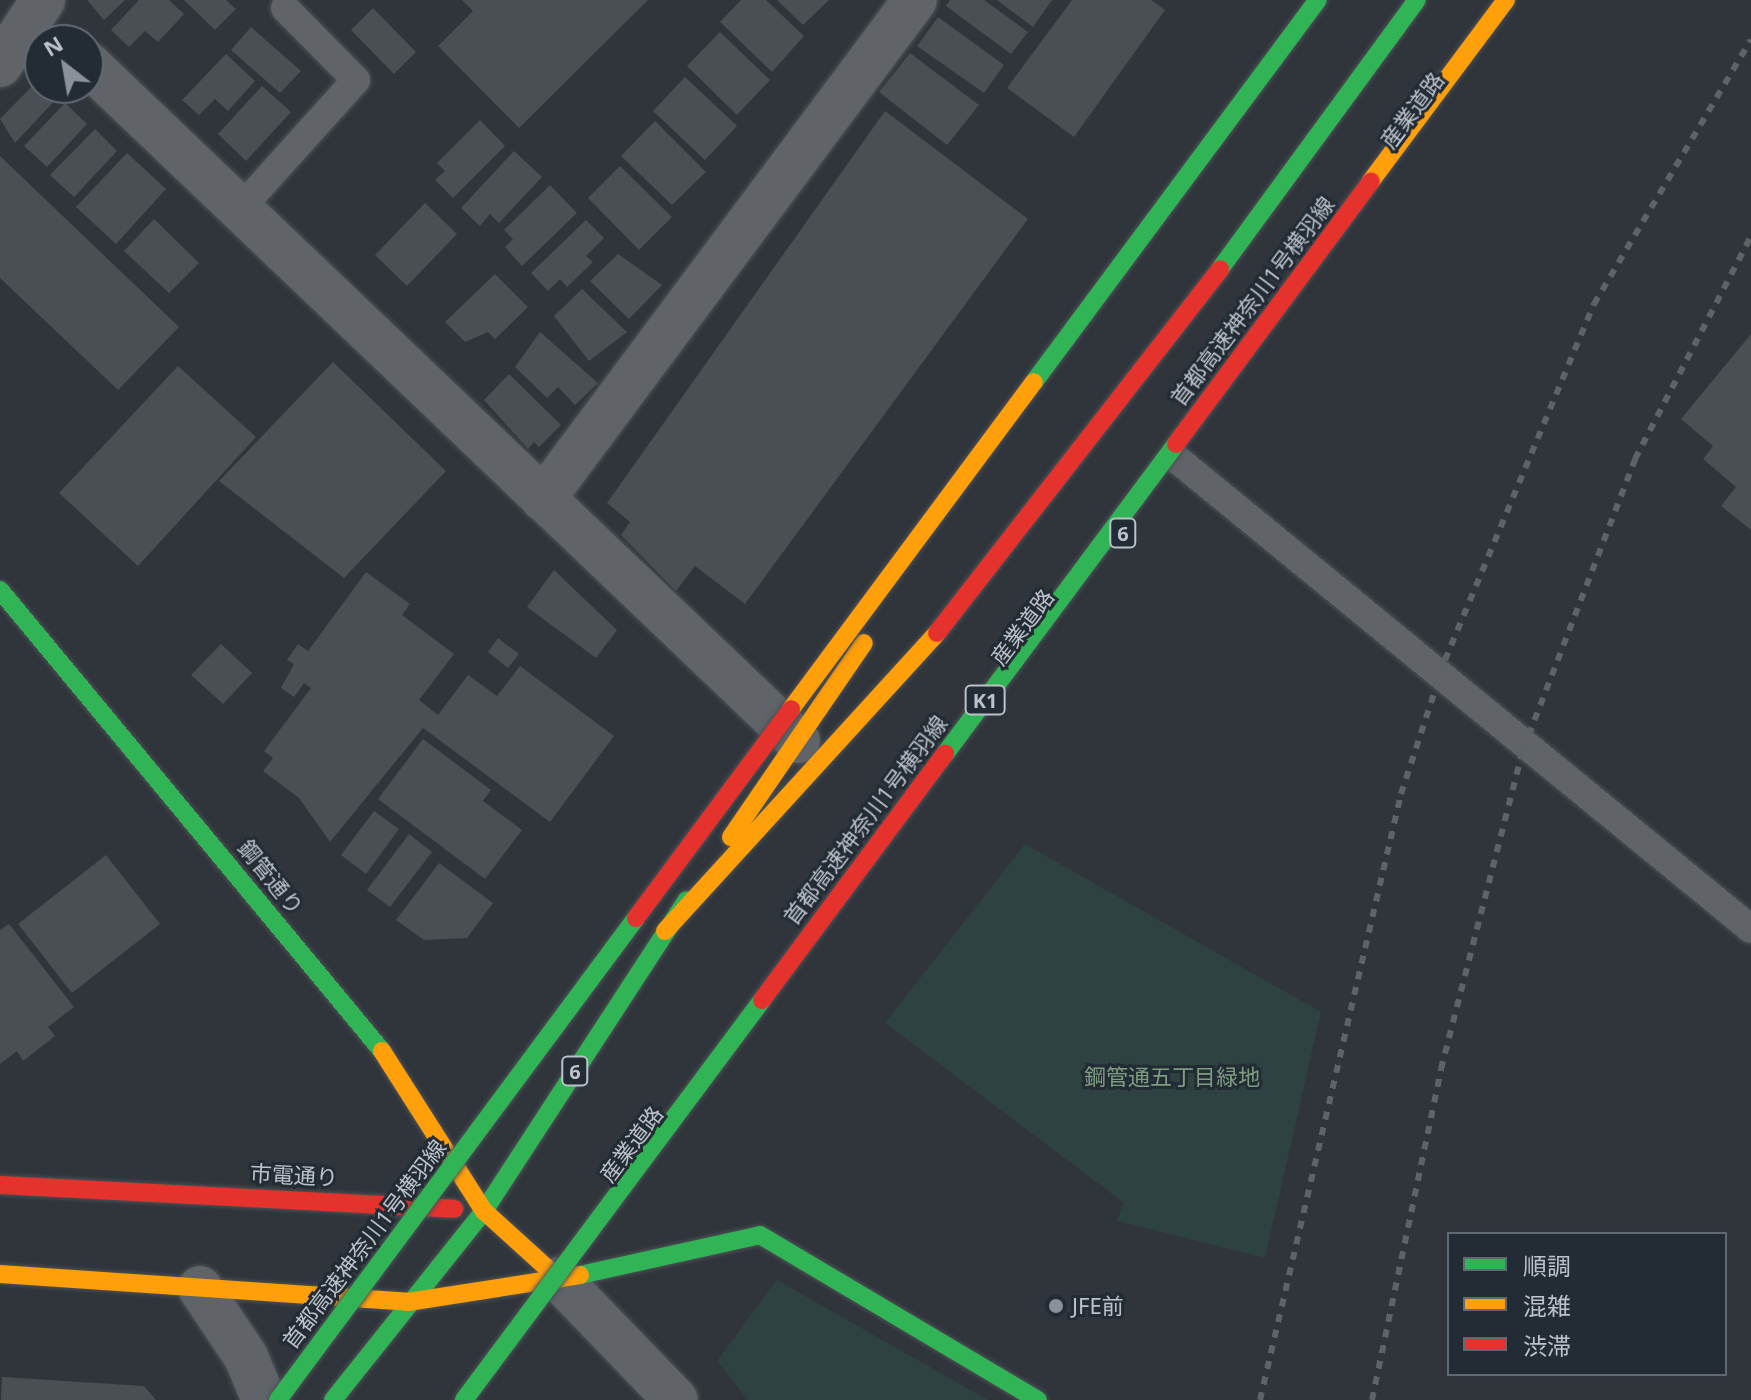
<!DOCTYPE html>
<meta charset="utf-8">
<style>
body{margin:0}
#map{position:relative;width:1751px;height:1400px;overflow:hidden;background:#2f353b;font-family:"Noto Sans","Noto Sans JP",sans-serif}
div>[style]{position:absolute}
.green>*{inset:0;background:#2f4242}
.building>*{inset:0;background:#4a4f54}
.roads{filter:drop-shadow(0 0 2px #4d5155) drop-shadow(0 0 2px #4d5155)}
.lane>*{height:28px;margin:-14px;padding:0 14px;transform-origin:14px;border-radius:14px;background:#606468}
.street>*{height:44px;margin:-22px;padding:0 22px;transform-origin:22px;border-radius:22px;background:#606468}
.fast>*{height:18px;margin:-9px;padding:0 9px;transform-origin:9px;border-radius:9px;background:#30b455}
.slow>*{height:18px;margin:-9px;padding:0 9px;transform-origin:9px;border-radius:9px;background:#ff9f0a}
.jam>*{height:18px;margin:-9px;padding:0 9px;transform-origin:9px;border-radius:9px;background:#e5322d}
.rail>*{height:6px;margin-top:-3px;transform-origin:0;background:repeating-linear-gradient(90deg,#5e6367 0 8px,transparent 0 16px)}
.bridges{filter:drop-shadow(0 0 2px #4c5157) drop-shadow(0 0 2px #4c5157)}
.fast-bridge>*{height:18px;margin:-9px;padding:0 9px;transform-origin:9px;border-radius:9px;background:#30b455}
.slow-bridge>*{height:18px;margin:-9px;padding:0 9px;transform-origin:9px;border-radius:9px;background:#ff9f0a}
.jam-bridge>*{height:18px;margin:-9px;padding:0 9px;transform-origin:9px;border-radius:9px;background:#e5322d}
.dots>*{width:22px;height:22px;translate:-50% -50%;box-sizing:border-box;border:4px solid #232c35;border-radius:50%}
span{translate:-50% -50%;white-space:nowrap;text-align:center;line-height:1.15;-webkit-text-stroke:6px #232c35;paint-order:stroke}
.shield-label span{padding:2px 6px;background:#232c35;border:2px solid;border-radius:6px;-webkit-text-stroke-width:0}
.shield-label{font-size:20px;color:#bbc2ca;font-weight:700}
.street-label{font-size:22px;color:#bbc2ca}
.park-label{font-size:22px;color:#7c9d80}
.poi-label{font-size:22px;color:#bbc2ca}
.left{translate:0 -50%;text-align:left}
.legend{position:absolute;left:1447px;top:1232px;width:280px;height:144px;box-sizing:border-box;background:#232c35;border:2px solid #606871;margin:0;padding:10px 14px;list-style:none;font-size:24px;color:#bbc2ca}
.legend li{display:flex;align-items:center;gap:16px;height:40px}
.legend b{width:40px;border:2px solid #606871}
.north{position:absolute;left:24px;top:24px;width:80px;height:80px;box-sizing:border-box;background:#232c35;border:2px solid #606871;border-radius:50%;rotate:329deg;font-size:22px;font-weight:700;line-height:32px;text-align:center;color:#bbc2ca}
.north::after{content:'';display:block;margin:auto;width:28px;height:36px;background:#8a9198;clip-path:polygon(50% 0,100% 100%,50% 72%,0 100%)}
</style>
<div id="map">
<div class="green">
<i style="clip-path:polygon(1025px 844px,1321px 1012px,1265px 1258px,1117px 1221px,1124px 1203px,885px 1023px)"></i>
<i style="clip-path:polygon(777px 1280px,988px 1400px,748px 1400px,717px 1361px)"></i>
</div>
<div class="building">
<i style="clip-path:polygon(87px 0,125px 0,104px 20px)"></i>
<i style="clip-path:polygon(139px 0,169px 0,184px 14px,158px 42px,145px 31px,129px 47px,111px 30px)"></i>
<i style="clip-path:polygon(184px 0,226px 0,236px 9px,215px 30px)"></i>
<i style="clip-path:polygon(462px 0,648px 0,519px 128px,438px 46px,473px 11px)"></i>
<i style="clip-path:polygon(741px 0,766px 0,804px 36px,772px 72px,720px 22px)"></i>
<i style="clip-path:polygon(777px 0,829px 0,803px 25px)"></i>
<i style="clip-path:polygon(950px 0,984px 0,1028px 32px,1011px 54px,946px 6px)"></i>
<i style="clip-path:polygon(997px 0,1052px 0,1033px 27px)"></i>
<i style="clip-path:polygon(1072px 0,1151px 0,1165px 10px,1074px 137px,1007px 88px)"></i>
<i style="clip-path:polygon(373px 8px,416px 52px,394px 74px,351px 30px)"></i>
<i style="clip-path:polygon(938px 17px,1004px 65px,984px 93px,917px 46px)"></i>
<i style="clip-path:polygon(251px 27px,301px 71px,280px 93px,231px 50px)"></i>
<i style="clip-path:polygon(720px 32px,770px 80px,737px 115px,687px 66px)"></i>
<i style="clip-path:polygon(910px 53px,979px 105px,947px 145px,879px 92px)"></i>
<i style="clip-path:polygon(226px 54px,255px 81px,228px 111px,215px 99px,199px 115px,182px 100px)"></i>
<i style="clip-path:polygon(685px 77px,737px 126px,705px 160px,653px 111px)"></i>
<i style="clip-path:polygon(40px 78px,40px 88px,59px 96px,15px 143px,0 119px)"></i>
<i style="clip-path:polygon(262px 86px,291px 112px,246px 161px,218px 134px)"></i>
<i style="clip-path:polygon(65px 103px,87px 124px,47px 167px,24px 146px)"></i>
<i style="clip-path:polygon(885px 111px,1028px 219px,745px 604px,695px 566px,676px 591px,621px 535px,630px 522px,607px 503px)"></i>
<i style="clip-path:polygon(480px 120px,505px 146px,453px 198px,435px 180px,445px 171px,437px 163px)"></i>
<i style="clip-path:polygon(655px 121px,706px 172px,672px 205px,621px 156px)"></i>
<i style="clip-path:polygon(95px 129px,117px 151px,74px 197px,50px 175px)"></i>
<i style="clip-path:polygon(514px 151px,542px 177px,499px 223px,490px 214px,480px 226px,461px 208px)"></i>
<i style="clip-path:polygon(127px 153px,166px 189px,116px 244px,76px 207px)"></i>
<i style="clip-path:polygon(0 156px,179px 327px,118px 390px,0 278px)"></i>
<i style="clip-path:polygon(620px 166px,672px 217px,639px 250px,588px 198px)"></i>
<i style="clip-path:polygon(550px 185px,577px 213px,522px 266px,505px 247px,513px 239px,504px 230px)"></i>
<i style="clip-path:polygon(425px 203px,457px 234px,407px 286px,375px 255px)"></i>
<i style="clip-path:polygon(154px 219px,199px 263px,169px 293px,124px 251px)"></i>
<i style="clip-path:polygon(586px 220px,604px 238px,586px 256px,593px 262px,567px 287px,560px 279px,548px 291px,531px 273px)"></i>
<i style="clip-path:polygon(618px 254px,662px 285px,629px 319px,590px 281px)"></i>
<i style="clip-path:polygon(495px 274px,528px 307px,495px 339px,488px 332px,465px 342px,445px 322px)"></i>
<i style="clip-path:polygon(582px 289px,627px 332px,589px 361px,554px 316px)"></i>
<i style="clip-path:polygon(540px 332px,598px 383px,575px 405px,558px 387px,547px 398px,515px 367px)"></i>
<i style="clip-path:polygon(1751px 334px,1751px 530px,1721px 506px,1736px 487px,1703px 459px,1713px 446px,1681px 419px)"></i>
<i style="clip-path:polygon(333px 362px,446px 471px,344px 578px,219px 481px)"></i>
<i style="clip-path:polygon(178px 366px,256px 437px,138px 566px,59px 493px)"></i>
<i style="clip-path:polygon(509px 374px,561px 425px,539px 447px,534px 442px,528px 449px,484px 400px)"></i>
<i style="clip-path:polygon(554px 570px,617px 630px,596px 658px,527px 607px)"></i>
<i style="clip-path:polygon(366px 572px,410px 604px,402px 615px,454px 654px,419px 700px,438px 715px,468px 675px,497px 696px,520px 666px,614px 736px,550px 822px,423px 728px,330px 842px,299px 798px,263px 771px,273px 758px,264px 751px,311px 688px,304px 683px,294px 697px,281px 688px,294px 664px,287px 660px,298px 644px,308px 651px)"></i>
<i style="clip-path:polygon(498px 638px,519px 654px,508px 668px,488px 652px)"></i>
<i style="clip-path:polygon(221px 644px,252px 673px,223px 704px,191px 675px)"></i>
<i style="clip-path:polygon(423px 739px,491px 790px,483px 801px,522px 830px,485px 879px,378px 799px)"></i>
<i style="clip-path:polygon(374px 811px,399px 829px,366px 874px,341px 855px)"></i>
<i style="clip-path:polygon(409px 834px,432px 852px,390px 907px,367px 890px)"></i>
<i style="clip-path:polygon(106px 855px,160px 924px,72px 993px,18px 924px)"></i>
<i style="clip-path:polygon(439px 863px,493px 903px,467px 938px,424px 940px,396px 920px)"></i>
<i style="clip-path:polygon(9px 924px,74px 1007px,48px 1027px,55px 1036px,23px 1061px,17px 1051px,0 1064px,0 930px)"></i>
<i style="clip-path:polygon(2px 1377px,144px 1386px,156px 1400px,1px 1400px)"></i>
</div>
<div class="roads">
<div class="lane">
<i style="left:240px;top:209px;width:173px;rotate:-48deg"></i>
<i style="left:356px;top:80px;width:101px;rotate:-134.6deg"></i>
<i style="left:1178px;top:460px;width:740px;rotate:39.3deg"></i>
</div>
<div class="street">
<i style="left:88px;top:64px;width:981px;rotate:43.64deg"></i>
<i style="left:0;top:65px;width:78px;rotate:-56.5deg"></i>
<i style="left:543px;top:499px;width:622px;rotate:-53.3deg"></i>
<i style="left:559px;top:1279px;width:168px;rotate:46deg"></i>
<i style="left:200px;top:1288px;width:83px;rotate:56.3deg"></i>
<i style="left:246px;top:1357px;width:47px;rotate:67.3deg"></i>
</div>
<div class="fast">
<i style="left:1220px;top:269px;width:333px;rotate:-53.8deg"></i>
<i style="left:0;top:590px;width:599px;rotate:50.35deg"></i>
<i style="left:580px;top:1275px;width:184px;rotate:-12.5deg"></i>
<i style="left:760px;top:1235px;width:323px;rotate:30.7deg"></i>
<i style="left:333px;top:1400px;width:242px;rotate:-51.4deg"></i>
<i style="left:484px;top:1211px;width:371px;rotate:-56.9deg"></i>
</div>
<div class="slow">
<i style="left:731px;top:837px;width:235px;rotate:-55.6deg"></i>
<i style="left:665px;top:931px;width:403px;rotate:-47.6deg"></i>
<i style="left:382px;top:1051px;width:190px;rotate:57.5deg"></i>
<i style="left:484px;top:1211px;width:101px;rotate:42.2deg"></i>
<i style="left:0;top:1274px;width:409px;rotate:3.9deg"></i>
<i style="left:408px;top:1302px;width:174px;rotate:-8.9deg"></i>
</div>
<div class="jam">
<i style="left:937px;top:633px;width:461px;rotate:-52.1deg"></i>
<i style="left:0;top:1185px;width:455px;rotate:3deg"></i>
</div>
</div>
<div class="rail">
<i style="left:1260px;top:1400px;width:622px;rotate:-76.9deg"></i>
<i style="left:1401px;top:794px;width:141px;rotate:-71.8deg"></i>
<i style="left:1445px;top:660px;width:386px;rotate:-67.3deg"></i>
<i style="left:1594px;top:304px;width:307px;rotate:-59.3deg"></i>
<i style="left:1372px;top:1400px;width:338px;rotate:-78.2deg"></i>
<i style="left:1441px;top:1069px;width:329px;rotate:-75.6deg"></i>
<i style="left:1523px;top:750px;width:312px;rotate:-68.9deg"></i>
<i style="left:1635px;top:459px;width:251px;rotate:-62.5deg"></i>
</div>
<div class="bridges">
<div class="fast-bridge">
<i style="left:1034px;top:382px;width:476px;rotate:-53.4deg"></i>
<i style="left:945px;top:754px;width:387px;rotate:-53.3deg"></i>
<i style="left:278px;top:1400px;width:600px;rotate:-53.4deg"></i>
<i style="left:464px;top:1400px;width:499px;rotate:-53.3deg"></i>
</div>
<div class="slow-bridge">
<i style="left:1371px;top:181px;width:226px;rotate:-53.3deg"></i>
<i style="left:791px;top:709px;width:407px;rotate:-53.4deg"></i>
</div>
<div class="jam-bridge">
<i style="left:1176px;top:444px;width:327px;rotate:-53.4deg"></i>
<i style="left:636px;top:918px;width:260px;rotate:-53.4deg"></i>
<i style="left:762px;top:1000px;width:307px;rotate:-53.4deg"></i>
</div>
</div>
<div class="dots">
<i style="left:1056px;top:1306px;background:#8a9198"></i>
</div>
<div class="shield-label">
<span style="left:1123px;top:533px">6</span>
<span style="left:985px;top:700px">K1</span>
<span style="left:575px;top:1071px">6</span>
</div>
<div class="street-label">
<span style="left:1412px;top:110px;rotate:-53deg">産業道路</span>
<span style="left:1252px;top:301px;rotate:-53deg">首都高速神奈川1号横羽線</span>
<span style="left:1022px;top:627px;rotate:-53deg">産業道路</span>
<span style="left:865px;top:820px;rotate:-53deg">首都高速神奈川1号横羽線</span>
<span style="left:271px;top:877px;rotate:51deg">鋼管通り</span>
<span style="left:631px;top:1144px;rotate:-53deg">産業道路</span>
<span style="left:294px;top:1175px;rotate:3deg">市電通り</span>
<span style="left:364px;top:1244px;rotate:-53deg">首都高速神奈川1号横羽線</span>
</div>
<div class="park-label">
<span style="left:1172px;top:1077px">鋼管通五丁目緑地</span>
</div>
<div class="poi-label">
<span class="left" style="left:1072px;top:1306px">JFE前</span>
</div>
<ul class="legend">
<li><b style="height:10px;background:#30b455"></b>順調</li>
<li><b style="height:10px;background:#ff9f0a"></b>混雑</li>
<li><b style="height:10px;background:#e5322d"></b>渋滞</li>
</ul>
<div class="north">N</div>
</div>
